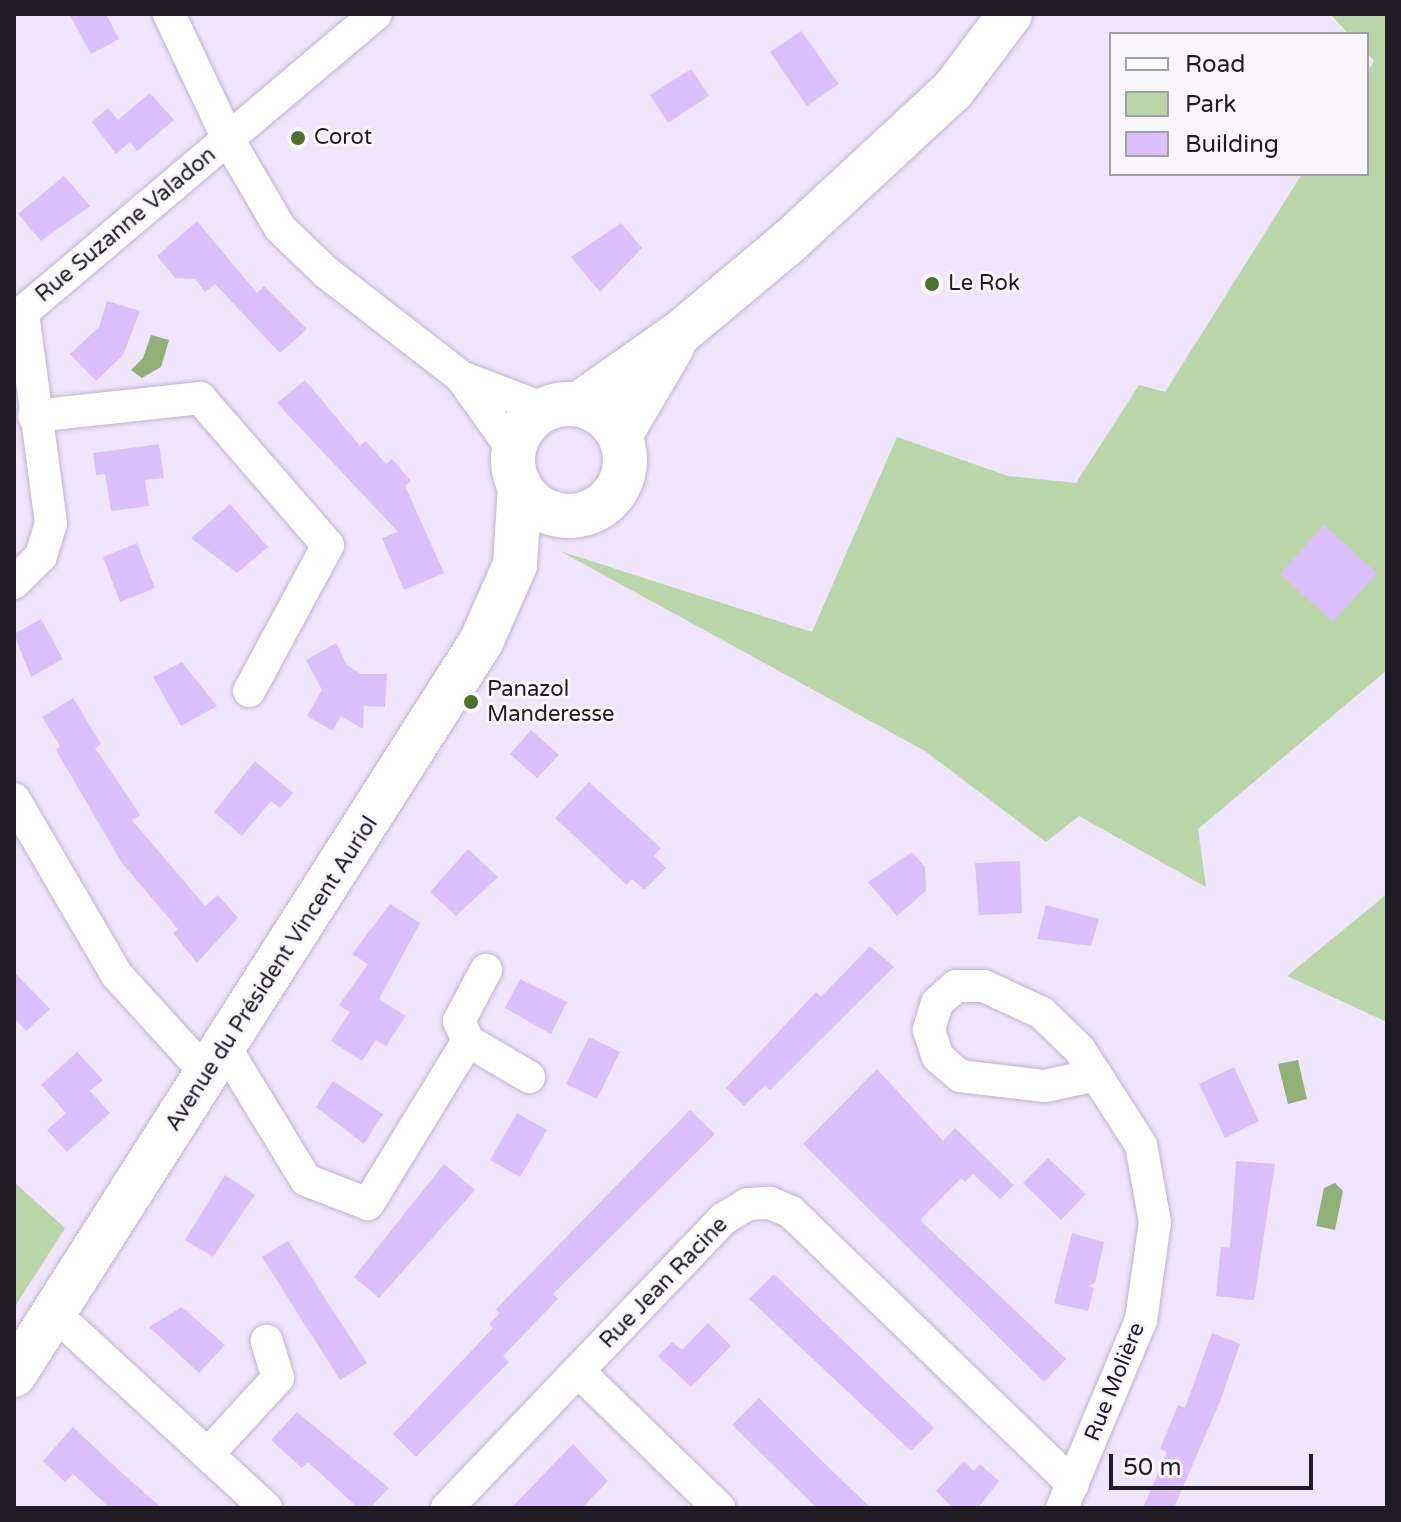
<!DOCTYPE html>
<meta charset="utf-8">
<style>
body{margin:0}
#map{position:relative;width:1401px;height:1522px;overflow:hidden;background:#efe5fc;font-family:"Varela Round",sans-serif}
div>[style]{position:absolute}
.green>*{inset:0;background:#bad5a8}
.water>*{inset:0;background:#90b078}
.building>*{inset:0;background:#dbbffa}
.roads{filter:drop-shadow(0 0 2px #c0b4cf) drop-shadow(0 0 2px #c0b4cf)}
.street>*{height:32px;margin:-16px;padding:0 16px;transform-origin:16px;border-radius:16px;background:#fff}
.secondary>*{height:44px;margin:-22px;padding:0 22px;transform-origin:22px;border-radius:22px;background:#fff}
.secondary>.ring{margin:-22px;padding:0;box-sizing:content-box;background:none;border:44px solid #fff;border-radius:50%}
.dots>*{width:22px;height:22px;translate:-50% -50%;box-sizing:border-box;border:4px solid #f9f6fc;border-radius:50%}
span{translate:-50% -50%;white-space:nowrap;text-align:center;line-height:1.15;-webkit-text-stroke:6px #f9f6fc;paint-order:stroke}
.poi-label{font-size:22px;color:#201c26}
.left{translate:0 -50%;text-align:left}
.street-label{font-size:22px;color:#201c26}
.frame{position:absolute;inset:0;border:16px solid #201c26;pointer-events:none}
.legend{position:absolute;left:1109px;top:32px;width:260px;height:144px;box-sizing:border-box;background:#f9f6fc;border:2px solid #a29fa6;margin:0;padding:10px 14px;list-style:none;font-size:24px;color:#201c26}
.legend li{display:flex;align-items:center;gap:16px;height:40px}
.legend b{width:40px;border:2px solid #a29fa6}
.scale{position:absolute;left:1109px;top:1454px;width:204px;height:36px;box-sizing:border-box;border:4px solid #201c26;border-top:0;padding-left:10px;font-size:24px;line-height:28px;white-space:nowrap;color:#201c26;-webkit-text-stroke:6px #f9f6fc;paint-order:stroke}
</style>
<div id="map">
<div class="green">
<i style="clip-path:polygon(1330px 14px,1387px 14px,1387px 670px,1198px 829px,1206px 887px,1079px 816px,1046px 842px,925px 751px,560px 551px,812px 632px,897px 437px,1008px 476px,1076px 483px,1139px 385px,1165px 392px,1302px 174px,1367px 174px,1367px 72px,1374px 61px,1367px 53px,1367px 34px,1349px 34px)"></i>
<i style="clip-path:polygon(1387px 894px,1387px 1022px,1287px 976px)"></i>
<i style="clip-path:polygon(14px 1182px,65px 1228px,14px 1308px)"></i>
</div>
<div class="water">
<i style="clip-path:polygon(151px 335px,169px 340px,161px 367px,142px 378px,131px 370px,143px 358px)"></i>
<i style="clip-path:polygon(1298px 1060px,1307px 1099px,1288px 1104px,1278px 1064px)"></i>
<i style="clip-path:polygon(1335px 1183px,1343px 1191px,1335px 1230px,1316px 1226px,1324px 1188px)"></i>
</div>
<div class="building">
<i style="clip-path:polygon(69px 14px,106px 14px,119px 39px,91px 54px)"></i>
<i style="clip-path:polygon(801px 31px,839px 84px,807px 106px,770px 52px)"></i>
<i style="clip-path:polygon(691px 69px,709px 96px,668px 123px,650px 95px)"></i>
<i style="clip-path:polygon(150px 93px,174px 120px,137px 151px,130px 142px,116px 154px,92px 122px,108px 108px,118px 120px)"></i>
<i style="clip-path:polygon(64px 176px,90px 206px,41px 241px,18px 214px)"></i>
<i style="clip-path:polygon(197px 221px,257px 293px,264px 286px,307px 329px,280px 353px,215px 284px,205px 292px,195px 279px,175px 278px,157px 256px)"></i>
<i style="clip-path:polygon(621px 223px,642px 248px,600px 292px,571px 257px)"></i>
<i style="clip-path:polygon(107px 301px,140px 311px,123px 355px,96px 381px,70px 354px,99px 327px)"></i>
<i style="clip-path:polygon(305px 380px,360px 446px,366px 441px,386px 464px,392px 459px,411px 481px,405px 486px,444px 573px,404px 590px,382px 538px,398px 532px,277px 403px)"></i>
<i style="clip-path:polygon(159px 444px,164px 478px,145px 480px,149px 506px,111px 511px,105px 474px,96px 475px,93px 453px)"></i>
<i style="clip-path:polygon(230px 504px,268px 547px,237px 573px,191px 538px)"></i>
<i style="clip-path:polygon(1324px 525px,1377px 573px,1333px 622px,1280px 574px)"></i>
<i style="clip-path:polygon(137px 543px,155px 588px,120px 602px,103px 557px)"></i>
<i style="clip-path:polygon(41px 619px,63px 659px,31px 677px,14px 634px)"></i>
<i style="clip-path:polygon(336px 643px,347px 665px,361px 674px,387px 674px,385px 707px,364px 706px,363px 729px,341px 716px,333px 731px,307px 716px,322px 690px,306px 660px)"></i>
<i style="clip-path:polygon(182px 662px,217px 706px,181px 726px,153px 677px)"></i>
<i style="clip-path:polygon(73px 698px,101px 744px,95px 748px,140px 815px,132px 820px,205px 906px,218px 895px,238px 918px,197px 963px,173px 933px,178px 929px,122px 863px,56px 750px,60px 746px,42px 717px)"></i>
<i style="clip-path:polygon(531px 730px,559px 755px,537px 778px,510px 754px)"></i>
<i style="clip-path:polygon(255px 761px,293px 793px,280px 808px,271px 801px,242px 836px,214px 812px)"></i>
<i style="clip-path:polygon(589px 782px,661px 848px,654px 856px,666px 868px,644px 890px,632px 879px,627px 885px,555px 818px)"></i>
<i style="clip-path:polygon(468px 849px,498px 877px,456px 916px,430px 892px)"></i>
<i style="clip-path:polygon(912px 852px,925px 867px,926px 891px,897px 916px,868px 882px)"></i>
<i style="clip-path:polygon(1020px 861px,1022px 913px,979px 915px,975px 863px)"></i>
<i style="clip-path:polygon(390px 904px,420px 923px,379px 999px,406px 1016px,386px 1046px,376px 1040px,362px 1061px,331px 1041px,350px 1012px,339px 1005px,368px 964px,352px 954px)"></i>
<i style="clip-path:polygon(1046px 905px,1099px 919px,1091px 946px,1037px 939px)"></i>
<i style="clip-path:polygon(870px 946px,894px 967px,770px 1090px,765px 1085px,744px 1106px,726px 1088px,816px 992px,821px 997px)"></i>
<i style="clip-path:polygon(14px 972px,50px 1009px,26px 1031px,14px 1018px)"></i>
<i style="clip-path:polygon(520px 979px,567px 1002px,551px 1034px,505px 1008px)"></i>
<i style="clip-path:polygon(589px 1037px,620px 1052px,597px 1099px,566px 1084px)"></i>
<i style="clip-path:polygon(77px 1052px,103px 1080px,90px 1091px,110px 1113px,67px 1152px,47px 1130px,66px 1113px,41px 1085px)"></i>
<i style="clip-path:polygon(1234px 1067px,1259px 1121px,1225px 1138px,1199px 1084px)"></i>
<i style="clip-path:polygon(877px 1069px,943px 1141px,955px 1128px,1014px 1185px,1000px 1199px,973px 1174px,965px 1182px,961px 1178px,920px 1220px,1066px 1359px,1044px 1382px,803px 1144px)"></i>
<i style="clip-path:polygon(333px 1081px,383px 1114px,364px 1144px,316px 1107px)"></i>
<i style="clip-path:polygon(690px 1110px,715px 1134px,553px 1294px,558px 1299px,503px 1356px,509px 1362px,416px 1457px,393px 1434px,493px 1328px,489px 1324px,500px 1313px,496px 1309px)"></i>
<i style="clip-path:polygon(517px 1113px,547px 1130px,520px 1177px,490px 1160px)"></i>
<i style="clip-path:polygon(1048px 1158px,1086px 1194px,1061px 1220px,1023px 1183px)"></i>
<i style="clip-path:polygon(1236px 1161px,1275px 1164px,1254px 1300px,1216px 1296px,1221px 1247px,1230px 1248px)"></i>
<i style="clip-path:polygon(444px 1164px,475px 1190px,379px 1298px,354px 1277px)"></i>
<i style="clip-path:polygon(225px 1175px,255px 1195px,213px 1257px,185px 1240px)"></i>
<i style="clip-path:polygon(1072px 1233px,1104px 1242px,1095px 1283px,1088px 1286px,1094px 1288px,1088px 1311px,1054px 1303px)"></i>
<i style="clip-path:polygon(288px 1241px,367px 1363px,340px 1380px,262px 1257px)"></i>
<i style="clip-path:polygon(774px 1274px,934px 1428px,911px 1451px,749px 1299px)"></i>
<i style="clip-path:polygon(182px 1307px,225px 1345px,199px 1373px,149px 1327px)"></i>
<i style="clip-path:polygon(708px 1323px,731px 1346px,691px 1387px,658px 1356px,672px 1342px,682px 1350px)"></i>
<i style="clip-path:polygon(1212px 1333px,1240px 1344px,1221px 1399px,1174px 1508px,1143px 1508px,1167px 1452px,1160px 1449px,1178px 1405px,1185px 1408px)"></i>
<i style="clip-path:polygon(759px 1398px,827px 1466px,871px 1508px,817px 1508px,732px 1425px)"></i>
<i style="clip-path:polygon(297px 1412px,389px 1488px,370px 1508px,358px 1508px,308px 1462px,302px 1468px,271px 1440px)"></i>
<i style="clip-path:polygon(73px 1427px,124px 1475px,162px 1508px,110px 1508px,73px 1474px,65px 1482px,43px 1461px)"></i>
<i style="clip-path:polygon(573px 1444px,608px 1481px,582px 1508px,511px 1508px)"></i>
<i style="clip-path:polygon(964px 1461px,974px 1471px,980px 1464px,999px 1481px,978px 1508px,953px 1508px,936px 1491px)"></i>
</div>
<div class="roads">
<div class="street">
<i style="left:169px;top:14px;width:138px;rotate:64.7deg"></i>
<i style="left:228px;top:139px;width:103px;rotate:59.7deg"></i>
<i style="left:280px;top:228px;width:65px;rotate:43.8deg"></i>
<i style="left:327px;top:273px;width:170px;rotate:37.8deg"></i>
<i style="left:461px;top:377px;width:90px;rotate:20.9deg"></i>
<i style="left:461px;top:377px;width:91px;rotate:54.4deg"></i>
<i style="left:34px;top:416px;width:167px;rotate:-6.2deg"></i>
<i style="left:200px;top:398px;width:195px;rotate:49deg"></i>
<i style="left:328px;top:545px;width:166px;rotate:118.4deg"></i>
<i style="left:14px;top:583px;width:38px;rotate:-45deg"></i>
<i style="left:41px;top:556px;width:34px;rotate:-73deg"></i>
<i style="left:51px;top:523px;width:213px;rotate:-97.6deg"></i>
<i style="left:23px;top:312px;width:462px;rotate:-40.2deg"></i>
<i style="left:14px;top:799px;width:204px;rotate:59.7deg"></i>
<i style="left:117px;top:975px;width:135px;rotate:47.7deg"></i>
<i style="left:468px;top:1041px;width:22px;rotate:-114deg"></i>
<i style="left:459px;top:1021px;width:58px;rotate:-62.1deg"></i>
<i style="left:226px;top:1049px;width:153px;rotate:58.6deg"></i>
<i style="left:306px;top:1180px;width:66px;rotate:21.2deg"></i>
<i style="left:368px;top:1204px;width:191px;rotate:-58.5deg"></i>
<i style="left:468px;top:1041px;width:71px;rotate:30.5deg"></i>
<i style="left:54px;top:1313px;width:288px;rotate:42.6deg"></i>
<i style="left:578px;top:1371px;width:197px;rotate:44.2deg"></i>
<i style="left:208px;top:1454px;width:103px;rotate:-47.4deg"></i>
<i style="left:278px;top:1378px;width:39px;rotate:-107deg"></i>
<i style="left:447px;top:1508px;width:400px;rotate:-46.3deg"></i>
<i style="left:723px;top:1219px;width:29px;rotate:-31deg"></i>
<i style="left:748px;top:1204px;width:22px;rotate:-3deg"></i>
<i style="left:770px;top:1203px;width:23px;rotate:23deg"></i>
<i style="left:791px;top:1212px;width:392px;rotate:44deg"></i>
<i style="left:1062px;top:1508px;width:204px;rotate:-67.2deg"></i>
<i style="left:1141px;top:1320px;width:99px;rotate:-81.9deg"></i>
<i style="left:1155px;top:1222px;width:78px;rotate:-100.3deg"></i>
<i style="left:1141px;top:1145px;width:83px;rotate:-122.7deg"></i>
<i style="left:1096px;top:1075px;width:30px;rotate:-123deg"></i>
<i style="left:1080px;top:1050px;width:53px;rotate:-135.8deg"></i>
<i style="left:1042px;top:1013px;width:64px;rotate:-155deg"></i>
<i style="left:984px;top:986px;width:28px;rotate:180deg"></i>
<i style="left:956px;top:986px;width:25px;rotate:138deg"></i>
<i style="left:937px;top:1003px;width:28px;rotate:107deg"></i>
<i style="left:929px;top:1030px;width:28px;rotate:72deg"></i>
<i style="left:938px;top:1057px;width:29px;rotate:41deg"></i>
<i style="left:960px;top:1076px;width:86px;rotate:6.7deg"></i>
<i style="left:1045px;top:1086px;width:52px;rotate:-12.2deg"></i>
</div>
<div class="secondary">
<i style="left:579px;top:404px;width:123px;rotate:-35.1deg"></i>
<i style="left:680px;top:333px;width:143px;rotate:-39.9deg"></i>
<i style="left:790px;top:241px;width:222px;rotate:-42.8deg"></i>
<i style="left:953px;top:90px;width:95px;rotate:-53.1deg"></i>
<i class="ring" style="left:513px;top:404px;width:68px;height:68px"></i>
<i style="left:620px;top:435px;width:102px;rotate:-59.4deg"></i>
<i style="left:14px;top:1375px;width:869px;rotate:-57.5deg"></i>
<i style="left:481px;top:642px;width:84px;rotate:-66.2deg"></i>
<i style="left:515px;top:565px;width:79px;rotate:-86.4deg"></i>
</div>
</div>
<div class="dots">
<i style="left:298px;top:138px;background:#4c722b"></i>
<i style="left:932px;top:284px;background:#4c722b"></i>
<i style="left:471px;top:702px;background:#4c722b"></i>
</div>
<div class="poi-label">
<span class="left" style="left:314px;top:138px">Corot</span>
<span class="left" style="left:948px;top:284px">Le Rok</span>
<span class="left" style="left:487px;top:702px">Panazol<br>Manderesse</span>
</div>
<div class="street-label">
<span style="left:126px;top:225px;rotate:-40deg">Rue Suzanne Valadon</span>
<span style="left:272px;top:974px;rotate:-57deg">Avenue du Président Vincent Auriol</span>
<span style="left:664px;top:1283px;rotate:-46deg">Rue Jean Racine</span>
<span style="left:1115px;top:1382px;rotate:-68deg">Rue Molière</span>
</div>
<div class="frame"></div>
<ul class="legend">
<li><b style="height:10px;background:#fff"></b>Road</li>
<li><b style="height:22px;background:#bad5a8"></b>Park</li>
<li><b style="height:22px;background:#dbbffa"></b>Building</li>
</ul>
<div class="scale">50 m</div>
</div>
